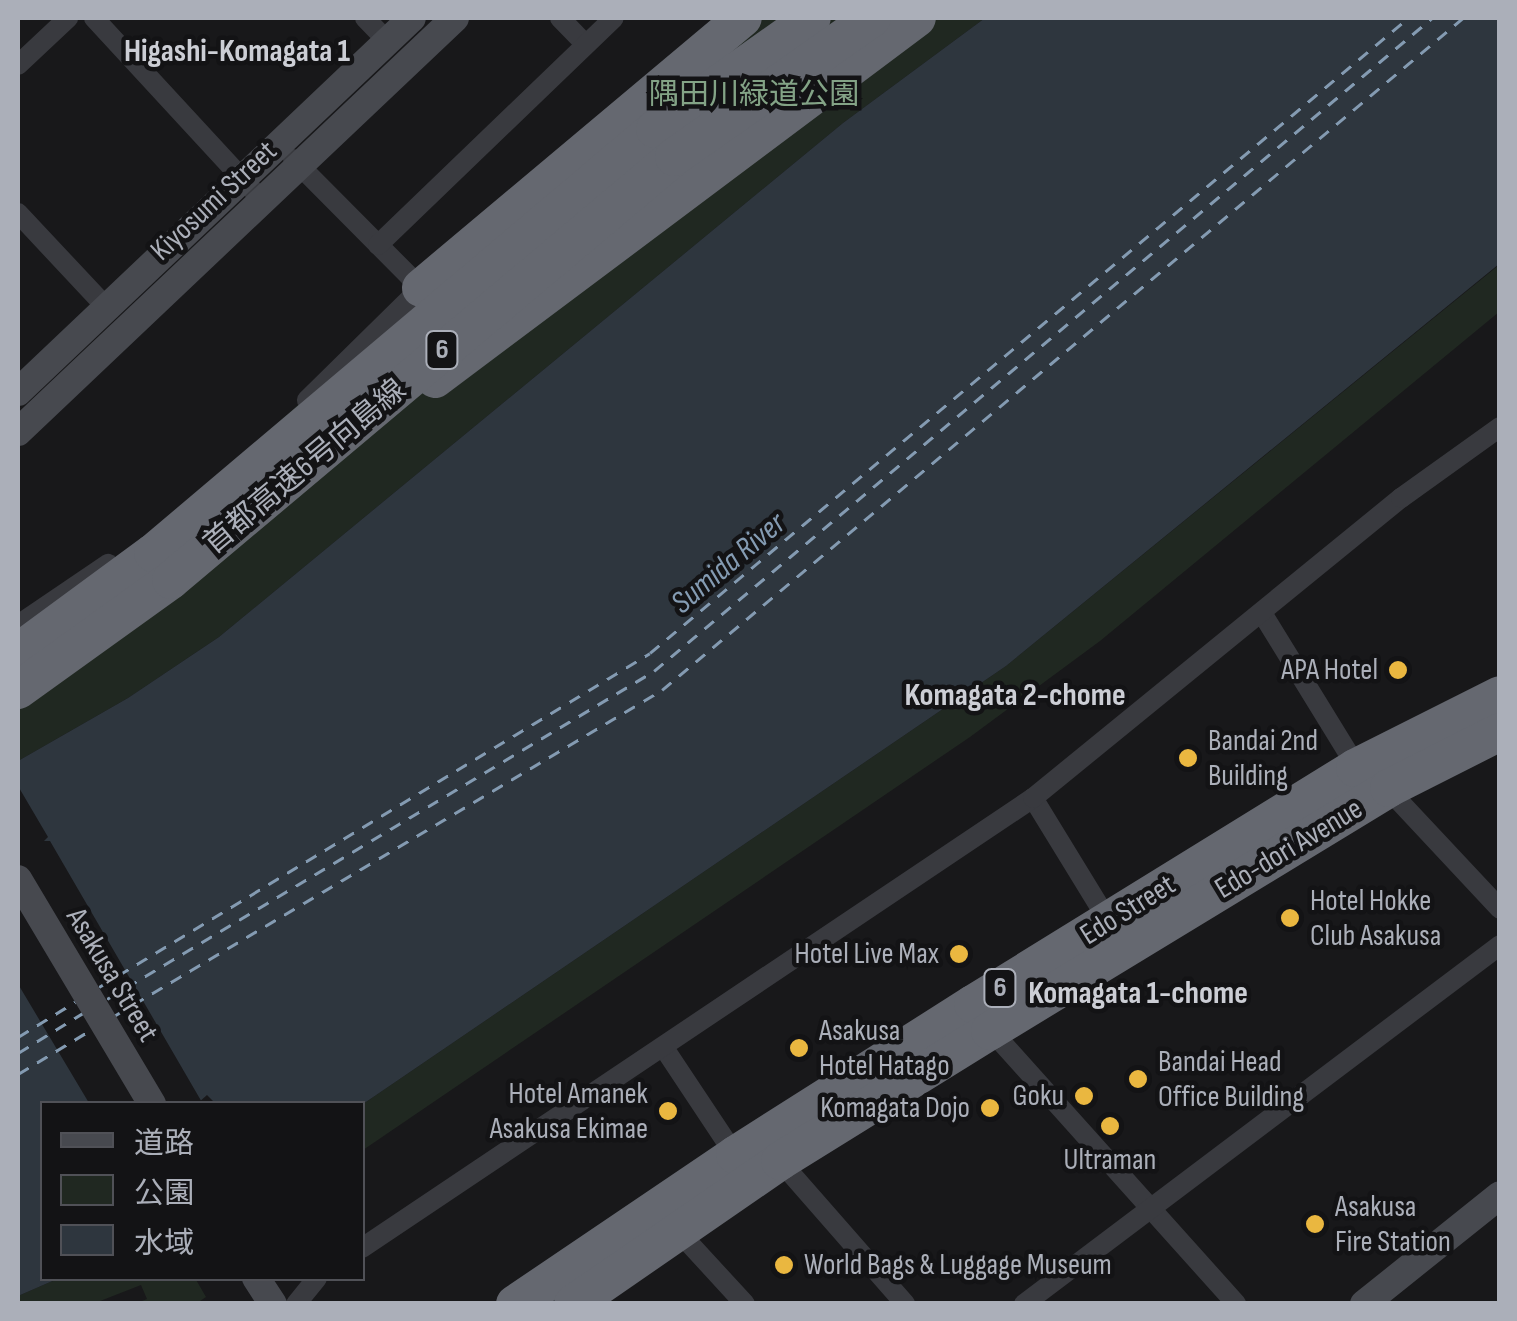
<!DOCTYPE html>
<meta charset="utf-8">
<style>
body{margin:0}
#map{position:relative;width:1517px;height:1321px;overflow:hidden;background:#18181a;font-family:"Sofia Sans Condensed","Noto Sans JP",sans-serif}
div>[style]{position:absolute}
.green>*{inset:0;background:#202821}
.water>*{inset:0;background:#2e363e}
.pier>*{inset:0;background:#18181a}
.ferry>*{height:2.5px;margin-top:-1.25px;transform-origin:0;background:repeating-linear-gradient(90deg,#849bb2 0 12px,transparent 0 22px)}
.street>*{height:20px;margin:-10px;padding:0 10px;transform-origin:10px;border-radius:10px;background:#393a3f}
.secondary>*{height:28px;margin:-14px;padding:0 14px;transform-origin:14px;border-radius:14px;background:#47494f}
.highway>*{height:38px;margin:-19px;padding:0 19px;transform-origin:19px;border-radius:19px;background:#656870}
.highway-bridge>*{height:38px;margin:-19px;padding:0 19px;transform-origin:19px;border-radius:19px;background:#656870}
.dots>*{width:28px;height:28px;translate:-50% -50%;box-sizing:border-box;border:5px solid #131315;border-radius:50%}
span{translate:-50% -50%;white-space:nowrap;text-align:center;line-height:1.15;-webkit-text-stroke:9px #131315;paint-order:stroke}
.shield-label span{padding:2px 8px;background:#131315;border:2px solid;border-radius:8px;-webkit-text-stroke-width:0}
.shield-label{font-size:28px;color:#abafb9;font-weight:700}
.park-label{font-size:30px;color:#83a386}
.street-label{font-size:30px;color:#abafb9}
.poi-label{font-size:30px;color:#abafb9}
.right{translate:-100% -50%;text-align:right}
.left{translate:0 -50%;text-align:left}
.neighbourhood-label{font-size:32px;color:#ccced5;font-weight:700}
.water-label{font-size:32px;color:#849bb2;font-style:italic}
.frame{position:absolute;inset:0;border:20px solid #abafb9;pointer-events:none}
.legend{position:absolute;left:40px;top:1101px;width:325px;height:180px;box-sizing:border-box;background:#131315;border:2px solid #505157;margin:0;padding:12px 18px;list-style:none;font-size:30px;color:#abafb9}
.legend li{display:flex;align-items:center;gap:20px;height:50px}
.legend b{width:50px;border:2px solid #505157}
</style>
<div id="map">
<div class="green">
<i style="clip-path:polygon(726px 18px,985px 18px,843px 123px,219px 637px,128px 698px,18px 761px,18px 630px,93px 581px,257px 442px)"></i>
<i style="clip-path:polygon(1499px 265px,1499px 312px,1100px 641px,970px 737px,363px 1150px,363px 1104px,1006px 666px)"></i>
<i style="clip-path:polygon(182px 1278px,195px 1278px,206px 1297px,197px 1303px,137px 1303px,147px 1299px,141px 1285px,95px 1303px,18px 1303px,18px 1296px,57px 1279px)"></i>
</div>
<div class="water">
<i style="clip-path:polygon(985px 18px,1499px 18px,1499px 264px,1006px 666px,363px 1104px,215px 1103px,207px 1095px,198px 1103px,42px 1104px,42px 1278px,57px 1279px,18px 1296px,18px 761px,128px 698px,219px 637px,843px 123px)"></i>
</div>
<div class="pier">
<i style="clip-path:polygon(18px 786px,48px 837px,44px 841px,50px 841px,203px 1104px,89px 1103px,18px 984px)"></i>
</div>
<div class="ferry">
<i style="left:99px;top:987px;width:644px;rotate:-31.22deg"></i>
<i style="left:650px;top:653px;width:989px;rotate:-39.95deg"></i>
<i style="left:107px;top:999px;width:638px;rotate:-30.95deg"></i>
<i style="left:654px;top:671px;width:1016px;rotate:-40.01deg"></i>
<i style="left:114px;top:1016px;width:638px;rotate:-30.75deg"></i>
<i style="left:662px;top:690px;width:1046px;rotate:-40deg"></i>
<i style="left:18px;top:1037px;width:67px;rotate:-31.6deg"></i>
<i style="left:18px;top:1053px;width:76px;rotate:-31.6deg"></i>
<i style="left:18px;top:1074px;width:89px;rotate:-31.2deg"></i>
</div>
<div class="street">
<i style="left:94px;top:18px;width:233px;rotate:47.3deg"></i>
<i style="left:365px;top:18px;width:32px;rotate:46deg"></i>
<i style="left:560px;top:18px;width:35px;rotate:46deg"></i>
<i style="left:18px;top:65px;width:69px;rotate:-43.2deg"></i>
<i style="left:293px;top:159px;width:182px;rotate:45.2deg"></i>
<i style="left:421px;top:288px;width:160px;rotate:135.5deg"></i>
<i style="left:18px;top:213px;width:129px;rotate:46.9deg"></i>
<i style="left:378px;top:245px;width:327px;rotate:-43.9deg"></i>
<i style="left:1262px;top:613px;width:187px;rotate:58.4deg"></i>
<i style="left:18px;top:625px;width:109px;rotate:-34.1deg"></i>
<i style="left:1385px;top:786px;width:168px;rotate:46.9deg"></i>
<i style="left:1033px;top:798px;width:145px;rotate:58.5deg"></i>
<i style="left:987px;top:1026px;width:373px;rotate:48.1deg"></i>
<i style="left:664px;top:1048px;width:128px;rotate:56.4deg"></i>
<i style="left:780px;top:1161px;width:190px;rotate:48.8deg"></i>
<i style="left:677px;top:1230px;width:100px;rotate:47.4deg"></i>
<i style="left:362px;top:1248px;width:808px;rotate:-33.85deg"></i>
<i style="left:1033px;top:798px;width:475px;rotate:-39.2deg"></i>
<i style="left:1401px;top:498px;width:122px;rotate:-35.6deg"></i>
<i style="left:296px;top:1304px;width:33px;rotate:-51deg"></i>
<i style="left:1024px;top:1304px;width:596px;rotate:-37.02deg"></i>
</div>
<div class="secondary">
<i style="left:18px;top:392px;width:543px;rotate:-43.51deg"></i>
<i style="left:18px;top:432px;width:602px;rotate:-43.45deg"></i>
<i style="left:18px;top:879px;width:262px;rotate:59.2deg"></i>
<i style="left:256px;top:1278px;width:31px;rotate:57deg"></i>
<i style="left:1364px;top:1304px;width:174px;rotate:-38.7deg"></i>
</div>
<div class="highway">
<i style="left:421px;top:288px;width:420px;rotate:-40deg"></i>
<i style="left:435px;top:379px;width:602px;rotate:-36.83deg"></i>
<i style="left:515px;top:1304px;width:266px;rotate:-34.1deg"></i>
<i style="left:735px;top:1155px;width:282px;rotate:-32.4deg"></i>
<i style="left:973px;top:1004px;width:449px;rotate:-31.7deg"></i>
<i style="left:1355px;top:768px;width:162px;rotate:-26.7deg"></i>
<i style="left:573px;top:1304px;width:252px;rotate:-34.6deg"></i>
<i style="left:780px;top:1161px;width:247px;rotate:-31.8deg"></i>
<i style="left:990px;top:1031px;width:467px;rotate:-31.3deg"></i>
<i style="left:1389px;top:788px;width:124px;rotate:-26.8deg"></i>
</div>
<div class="highway-bridge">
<i style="left:18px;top:652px;width:167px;rotate:-36.3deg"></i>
<i style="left:153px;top:553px;width:657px;rotate:-40.19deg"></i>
<i style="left:655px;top:129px;width:192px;rotate:-35.3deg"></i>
<i style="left:18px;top:690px;width:188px;rotate:-35.7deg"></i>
<i style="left:171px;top:580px;width:657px;rotate:-40.06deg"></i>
<i style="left:674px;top:157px;width:242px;rotate:-35.1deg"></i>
</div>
<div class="dots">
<i style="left:1398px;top:670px;background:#eab740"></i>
<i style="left:1188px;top:758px;background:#eab740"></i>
<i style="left:1290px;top:918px;background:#eab740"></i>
<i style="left:959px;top:954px;background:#eab740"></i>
<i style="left:799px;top:1048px;background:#eab740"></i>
<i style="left:1138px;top:1079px;background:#eab740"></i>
<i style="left:1084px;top:1096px;background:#eab740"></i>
<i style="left:990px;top:1108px;background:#eab740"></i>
<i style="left:668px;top:1111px;background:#eab740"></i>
<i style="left:1110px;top:1126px;background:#eab740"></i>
<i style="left:1315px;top:1224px;background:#eab740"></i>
<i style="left:784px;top:1265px;background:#eab740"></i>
</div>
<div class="shield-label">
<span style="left:442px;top:350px">6</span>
<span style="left:1000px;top:988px">6</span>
</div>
<div class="park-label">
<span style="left:754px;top:95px">隅田川緑道公園</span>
</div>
<div class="street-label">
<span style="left:214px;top:201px;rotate:-43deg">Kiyosumi Street</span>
<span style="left:305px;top:467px;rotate:-40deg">首都高速6号向島線</span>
<span style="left:1289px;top:849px;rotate:-31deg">Edo-dori Avenue</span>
<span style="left:1128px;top:910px;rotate:-32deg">Edo Street</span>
<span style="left:112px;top:975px;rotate:59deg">Asakusa Street</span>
</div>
<div class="poi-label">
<span class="right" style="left:1378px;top:670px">APA Hotel</span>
<span class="left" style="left:1208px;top:758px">Bandai 2nd<br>Building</span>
<span class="left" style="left:1310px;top:918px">Hotel Hokke<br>Club Asakusa</span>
<span class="right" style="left:939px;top:954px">Hotel Live Max</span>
<span class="left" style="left:819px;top:1048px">Asakusa<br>Hotel Hatago</span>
<span class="left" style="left:1158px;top:1079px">Bandai Head<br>Office Building</span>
<span class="right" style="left:648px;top:1111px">Hotel Amanek<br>Asakusa Ekimae</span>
<span class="right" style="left:1064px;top:1096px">Goku</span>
<span class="right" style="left:970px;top:1108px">Komagata Dojo</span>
<span style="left:1110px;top:1160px">Ultraman</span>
<span class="left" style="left:1335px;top:1224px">Asakusa<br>Fire Station</span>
<span class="left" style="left:804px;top:1265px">World Bags &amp; Luggage Museum</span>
</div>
<div class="neighbourhood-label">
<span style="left:237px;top:52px">Higashi-Komagata 1</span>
<span style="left:1015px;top:696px">Komagata 2-chome</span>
<span style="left:1138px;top:994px">Komagata 1-chome</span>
</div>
<div class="water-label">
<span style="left:729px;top:564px;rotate:-40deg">Sumida River</span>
</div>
<div class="frame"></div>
<ul class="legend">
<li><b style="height:12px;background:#47494f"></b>道路</li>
<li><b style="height:28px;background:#202821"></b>公園</li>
<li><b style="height:28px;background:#2e363e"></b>水域</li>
</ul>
</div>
